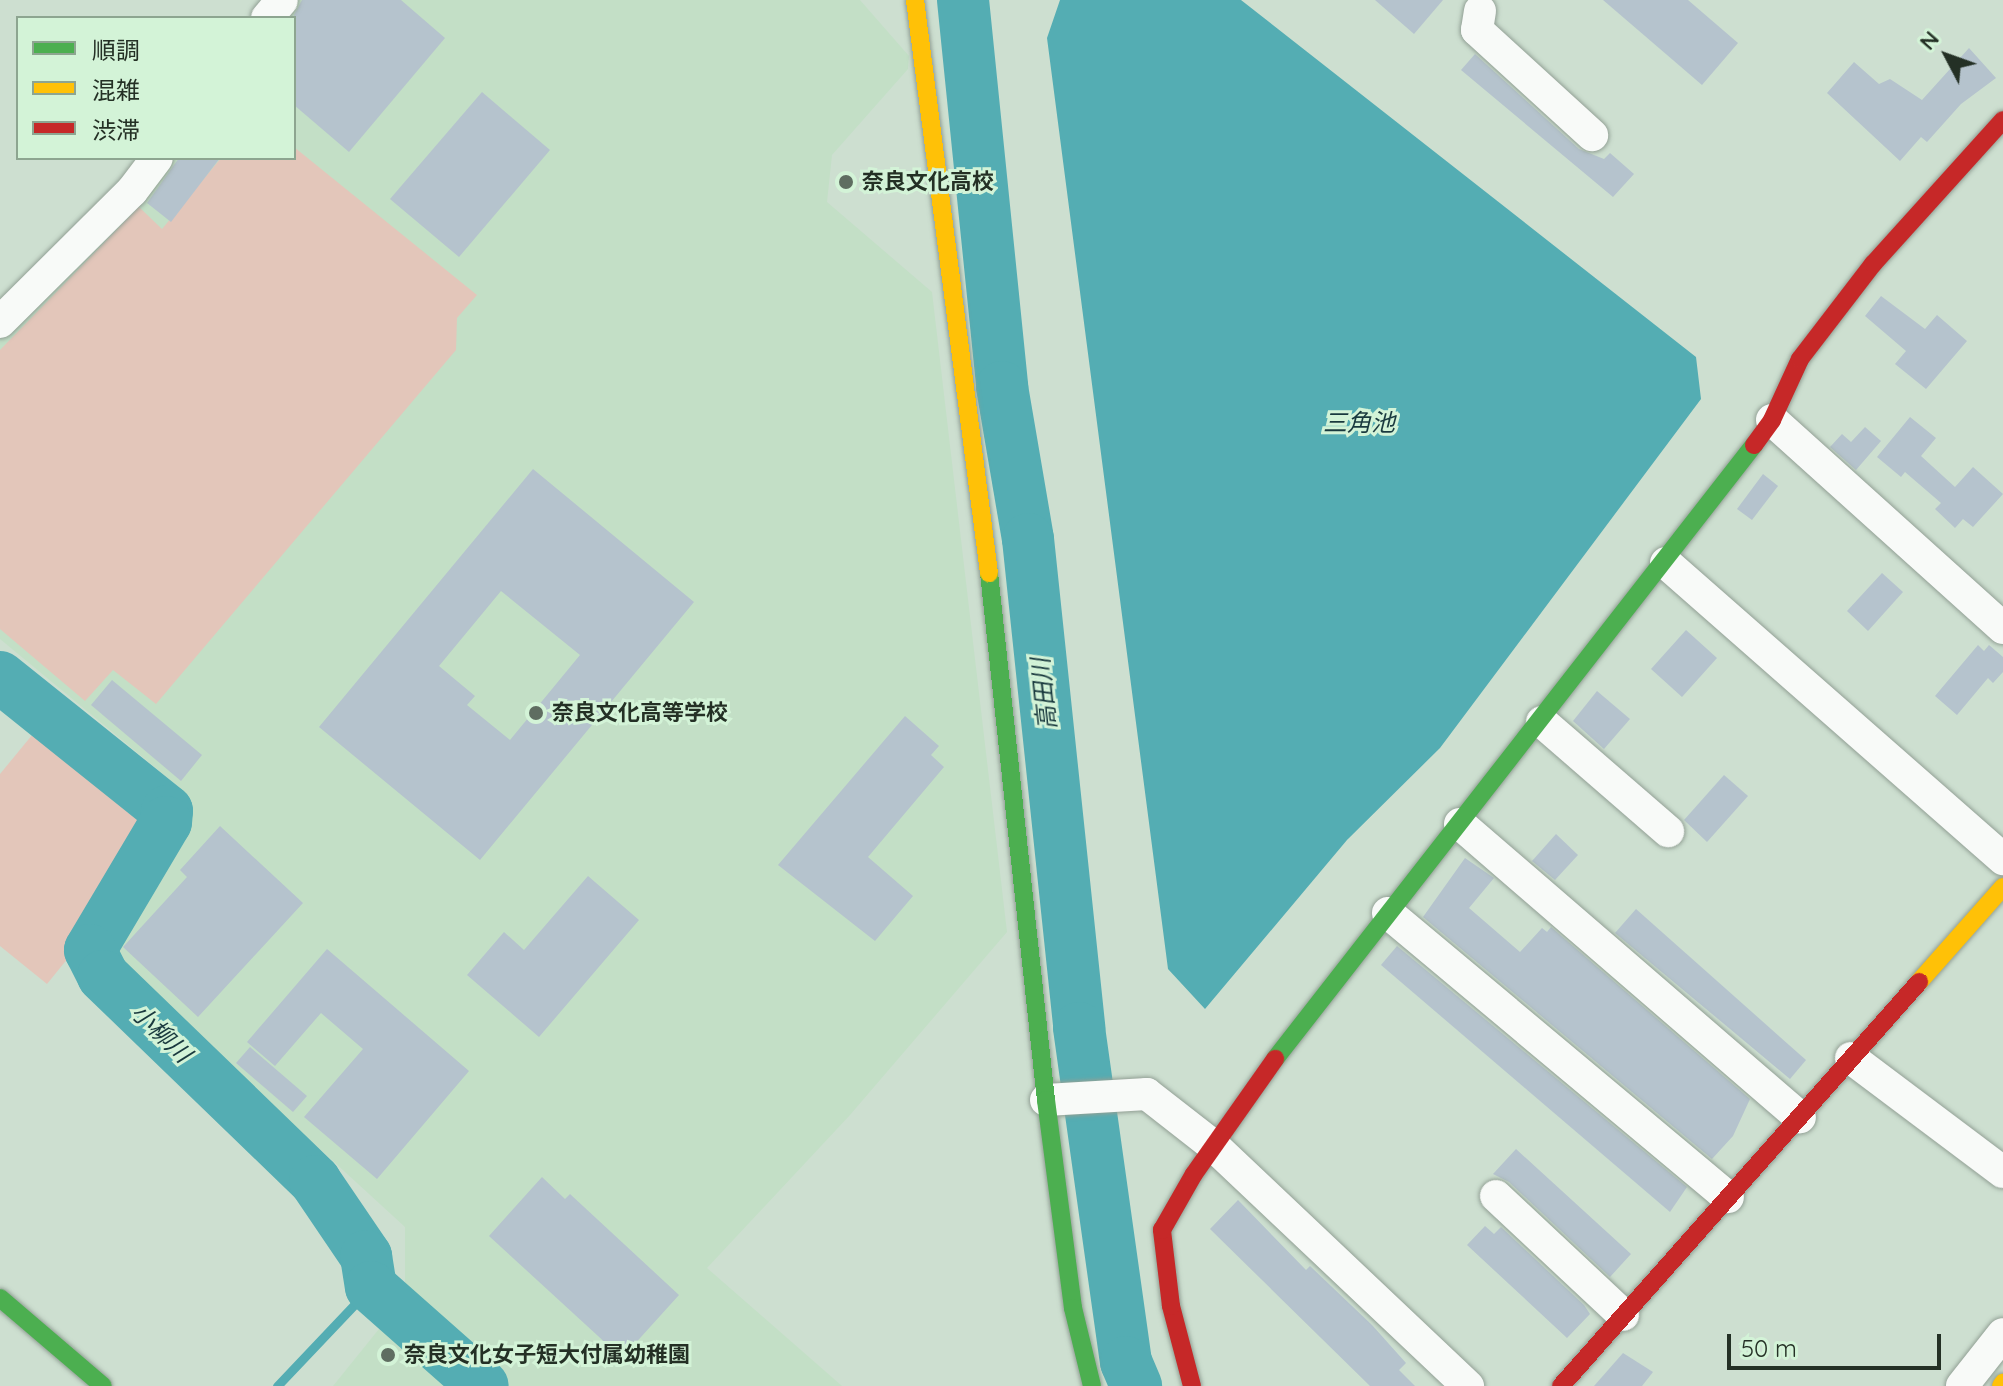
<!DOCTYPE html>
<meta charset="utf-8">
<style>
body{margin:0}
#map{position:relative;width:2003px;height:1386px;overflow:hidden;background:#cddfd0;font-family:Quicksand,"Noto Sans JP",sans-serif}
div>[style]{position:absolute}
.built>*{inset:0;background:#c3dfc6}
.green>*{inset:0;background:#e3c6ba}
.water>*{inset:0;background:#54adb3}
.stream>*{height:9px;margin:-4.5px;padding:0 4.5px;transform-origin:4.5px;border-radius:4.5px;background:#54adb3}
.river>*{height:52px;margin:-26px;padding:0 26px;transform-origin:26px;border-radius:26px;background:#54adb3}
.building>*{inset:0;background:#b5c3cd}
.roads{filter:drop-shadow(0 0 2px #92a095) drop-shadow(0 0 2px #92a095)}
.street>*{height:32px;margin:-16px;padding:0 16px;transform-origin:16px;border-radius:16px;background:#f8faf8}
.fast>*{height:18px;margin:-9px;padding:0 9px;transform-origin:9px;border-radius:9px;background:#4caf50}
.slow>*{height:18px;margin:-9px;padding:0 9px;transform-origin:9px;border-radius:9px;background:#ffc107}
.jam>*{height:18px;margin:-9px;padding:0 9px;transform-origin:9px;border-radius:9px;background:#c62828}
.dots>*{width:22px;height:22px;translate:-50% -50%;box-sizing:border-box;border:4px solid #d3f3d7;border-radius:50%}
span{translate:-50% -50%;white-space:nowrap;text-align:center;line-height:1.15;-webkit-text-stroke:6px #d3f3d7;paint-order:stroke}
.poi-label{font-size:22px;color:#243025;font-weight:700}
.left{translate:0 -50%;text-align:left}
.water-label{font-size:24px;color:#19393e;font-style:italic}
.legend{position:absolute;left:16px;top:16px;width:280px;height:144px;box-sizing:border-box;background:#d3f3d7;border:2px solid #8da590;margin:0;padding:10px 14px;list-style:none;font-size:24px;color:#243025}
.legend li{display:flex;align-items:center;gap:16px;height:40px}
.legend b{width:40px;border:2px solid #8da590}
.north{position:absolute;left:1907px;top:16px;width:80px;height:80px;-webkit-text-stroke:6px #d3f3d7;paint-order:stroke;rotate:311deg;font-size:22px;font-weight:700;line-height:32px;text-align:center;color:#243025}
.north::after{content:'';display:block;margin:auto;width:28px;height:36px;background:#243025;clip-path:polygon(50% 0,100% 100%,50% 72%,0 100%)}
.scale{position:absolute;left:1727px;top:1334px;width:214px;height:36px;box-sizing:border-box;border:4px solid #243025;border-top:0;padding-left:10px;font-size:24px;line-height:28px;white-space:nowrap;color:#243025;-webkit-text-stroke:6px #d3f3d7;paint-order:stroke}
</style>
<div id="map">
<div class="built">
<i style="clip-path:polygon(290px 0,860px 0,909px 56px,908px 69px,832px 155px,827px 202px,932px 292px,1007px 932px,850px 1115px,707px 1268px,842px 1386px,506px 1386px,405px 1295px,405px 1227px,100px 947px,180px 840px,188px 812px,180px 788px,0 639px,0 339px,141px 196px,169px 158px,294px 158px,294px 18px,276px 18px)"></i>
<i style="clip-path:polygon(383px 1324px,454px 1386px,333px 1386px)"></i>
</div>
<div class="green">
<i style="clip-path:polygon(294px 147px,477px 295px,457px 318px,456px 350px,156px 704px,113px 670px,85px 701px,0 629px,0 350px,139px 207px,162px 229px,221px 158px,294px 158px)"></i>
<i style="clip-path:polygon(42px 723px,156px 810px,155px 825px,82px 941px,47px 984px,0 946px,0 774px)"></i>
</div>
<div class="water">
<i style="clip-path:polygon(1060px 0,1241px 0,1696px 357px,1701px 399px,1440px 748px,1347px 840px,1205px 1009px,1168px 969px,1047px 38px)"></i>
</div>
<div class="stream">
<i style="left:277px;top:1386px;width:137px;rotate:-46.5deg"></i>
</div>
<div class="river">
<i style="left:963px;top:0;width:389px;rotate:84.2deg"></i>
<i style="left:1002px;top:387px;width:154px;rotate:80.3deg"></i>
<i style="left:1028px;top:539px;width:492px;rotate:84deg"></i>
<i style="left:1079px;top:1028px;width:337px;rotate:82deg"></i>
<i style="left:1126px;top:1362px;width:26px;rotate:67deg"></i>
<i style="left:0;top:677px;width:214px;rotate:38.7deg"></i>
<i style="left:167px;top:811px;width:11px;rotate:95deg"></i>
<i style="left:166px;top:822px;width:149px;rotate:120.7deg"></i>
<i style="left:90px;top:950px;width:29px;rotate:63deg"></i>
<i style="left:103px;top:976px;width:295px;rotate:44deg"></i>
<i style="left:315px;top:1181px;width:91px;rotate:55.8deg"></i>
<i style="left:366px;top:1256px;width:31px;rotate:81deg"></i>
<i style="left:371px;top:1287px;width:149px;rotate:41.5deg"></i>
</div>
<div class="building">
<i style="clip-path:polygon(401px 0,445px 38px,349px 152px,294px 105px,294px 15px,302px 0)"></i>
<i style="clip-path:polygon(1375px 0,1443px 0,1414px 34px)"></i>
<i style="clip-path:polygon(1603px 0,1688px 0,1738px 43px,1702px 85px)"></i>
<i style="clip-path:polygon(1969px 48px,1996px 78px,1961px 104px,1927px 142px,1921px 137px,1900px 161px,1827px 93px,1854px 62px,1879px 84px,1890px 79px,1922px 100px)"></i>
<i style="clip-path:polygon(1475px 54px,1579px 149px,1604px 159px,1610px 153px,1634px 174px,1613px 197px,1461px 70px)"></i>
<i style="clip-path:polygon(482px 92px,550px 150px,459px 257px,390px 199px)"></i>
<i style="clip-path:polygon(179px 158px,220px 158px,171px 222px,147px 203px)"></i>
<i style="clip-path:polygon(1881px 296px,1925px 329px,1937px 315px,1967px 341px,1926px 389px,1895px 364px,1906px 351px,1865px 316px)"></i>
<i style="clip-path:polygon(1910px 417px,1936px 438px,1921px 456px,1955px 487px,1973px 467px,2003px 494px,1973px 527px,1963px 519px,1955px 528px,1935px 509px,1941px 503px,1905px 472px,1901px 477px,1877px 457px)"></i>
<i style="clip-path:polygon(1865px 427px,1881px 441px,1856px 470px,1830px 447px,1842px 434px,1851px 442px)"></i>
<i style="clip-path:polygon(evenodd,533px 469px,694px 602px,480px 860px,319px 727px,533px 469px,501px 591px,580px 655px,510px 740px,467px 705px,475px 696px,439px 666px,501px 591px)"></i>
<i style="clip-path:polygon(1763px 474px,1778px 486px,1752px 520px,1737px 509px)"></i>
<i style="clip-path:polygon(1882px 573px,1903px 592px,1868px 631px,1847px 611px)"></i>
<i style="clip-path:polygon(1686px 630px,1717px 658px,1682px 697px,1651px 669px)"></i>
<i style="clip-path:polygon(1978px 645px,1984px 651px,1989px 645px,2003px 657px,2003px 672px,1993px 683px,1988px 678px,1957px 715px,1935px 696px)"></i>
<i style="clip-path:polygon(112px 680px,202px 755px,181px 781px,91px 705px)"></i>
<i style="clip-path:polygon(1597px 691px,1630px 719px,1604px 749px,1573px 721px)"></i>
<i style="clip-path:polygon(905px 716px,939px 746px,931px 755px,944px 767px,868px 857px,913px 896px,875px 941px,778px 865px)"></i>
<i style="clip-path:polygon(1724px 775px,1748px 796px,1707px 842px,1684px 820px)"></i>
<i style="clip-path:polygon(220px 826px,303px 903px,198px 1017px,123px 947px,187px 877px,180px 870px)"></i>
<i style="clip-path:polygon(1556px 834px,1578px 855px,1555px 880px,1532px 861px)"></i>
<i style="clip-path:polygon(1465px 858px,1494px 878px,1469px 908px,1520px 952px,1542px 928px,1547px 932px,1551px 927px,1750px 1099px,1733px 1136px,1712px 1159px,1423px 917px)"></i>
<i style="clip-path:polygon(588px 876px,639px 920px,539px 1037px,467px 975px,504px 932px,524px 950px)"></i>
<i style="clip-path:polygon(1636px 909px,1806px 1060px,1790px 1079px,1615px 933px)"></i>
<i style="clip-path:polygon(1397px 946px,1687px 1187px,1670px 1212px,1381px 965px)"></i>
<i style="clip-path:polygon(327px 949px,469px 1071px,377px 1179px,304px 1117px,363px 1049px,321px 1013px,275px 1066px,247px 1042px)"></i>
<i style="clip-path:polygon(250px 1047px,307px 1096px,293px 1112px,236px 1063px)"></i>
<i style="clip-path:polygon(1516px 1149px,1631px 1254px,1610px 1277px,1509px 1182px,1493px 1174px)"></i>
<i style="clip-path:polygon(542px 1177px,565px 1199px,570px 1194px,679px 1295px,622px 1358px,489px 1236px)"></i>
<i style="clip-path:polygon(1238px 1200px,1306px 1270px,1310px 1266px,1372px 1325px,1406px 1363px,1399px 1370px,1415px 1386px,1370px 1386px,1210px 1229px)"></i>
<i style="clip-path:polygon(1485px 1226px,1494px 1234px,1501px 1227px,1584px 1305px,1590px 1314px,1567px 1338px,1467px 1245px)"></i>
<i style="clip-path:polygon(1623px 1353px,1653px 1372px,1642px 1386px,1594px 1386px)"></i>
</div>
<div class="roads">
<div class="street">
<i style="left:1480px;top:11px;width:19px;rotate:99deg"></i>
<i style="left:1477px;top:30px;width:156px;rotate:42.4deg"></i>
<i style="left:267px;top:18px;width:23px;rotate:-50deg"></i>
<i style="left:0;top:322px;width:186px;rotate:-44.8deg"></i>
<i style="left:132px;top:191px;width:41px;rotate:-52.9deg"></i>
<i style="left:1772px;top:420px;width:311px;rotate:42deg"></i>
<i style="left:1666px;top:563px;width:449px;rotate:41.3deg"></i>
<i style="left:1542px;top:722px;width:167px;rotate:40.9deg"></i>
<i style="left:1460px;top:824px;width:449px;rotate:40.8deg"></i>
<i style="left:1388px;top:913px;width:443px;rotate:39.9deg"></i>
<i style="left:1851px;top:1058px;width:190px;rotate:36.9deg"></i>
<i style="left:1046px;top:1100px;width:101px;rotate:-3.4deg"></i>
<i style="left:1147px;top:1094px;width:88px;rotate:38deg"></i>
<i style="left:1216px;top:1148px;width:347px;rotate:43.4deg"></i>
<i style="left:1496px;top:1196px;width:174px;rotate:43.1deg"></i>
<i style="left:1962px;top:1386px;width:66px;rotate:-51.7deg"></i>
</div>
<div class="fast">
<i style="left:989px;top:573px;width:530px;rotate:83.83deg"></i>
<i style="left:1046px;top:1100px;width:210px;rotate:82.6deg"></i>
<i style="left:1073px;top:1308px;width:80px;rotate:76.3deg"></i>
<i style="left:1275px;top:1059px;width:779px;rotate:-52.04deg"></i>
<i style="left:0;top:1298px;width:135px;rotate:40.5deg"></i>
</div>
<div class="slow">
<i style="left:915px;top:0;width:578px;rotate:82.64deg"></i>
<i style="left:1919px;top:982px;width:127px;rotate:-48.5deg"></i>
<i style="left:2001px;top:1386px;width:4px;rotate:-56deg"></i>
</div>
<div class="jam">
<i style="left:1754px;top:445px;width:31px;rotate:-54deg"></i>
<i style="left:1772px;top:420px;width:67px;rotate:-65.3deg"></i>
<i style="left:1800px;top:359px;width:120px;rotate:-52.5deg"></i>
<i style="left:1873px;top:264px;width:194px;rotate:-47.9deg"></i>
<i style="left:1192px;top:1386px;width:83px;rotate:-104.7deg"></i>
<i style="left:1171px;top:1306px;width:77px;rotate:-96.8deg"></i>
<i style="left:1162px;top:1230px;width:64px;rotate:-60.3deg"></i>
<i style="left:1194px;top:1174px;width:141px;rotate:-54.8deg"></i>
<i style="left:1561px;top:1386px;width:540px;rotate:-48.45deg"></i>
</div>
</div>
<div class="dots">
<i style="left:846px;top:182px;background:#5f6d61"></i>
<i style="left:536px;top:713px;background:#5f6d61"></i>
<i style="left:388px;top:1355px;background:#5f6d61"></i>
</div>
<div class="poi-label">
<span class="left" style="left:862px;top:182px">奈良文化高校</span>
<span class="left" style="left:552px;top:713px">奈良文化高等学校</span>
<span class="left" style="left:404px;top:1355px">奈良文化女子短大付属幼稚園</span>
</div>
<div class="water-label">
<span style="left:1359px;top:423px">三角池</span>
<span style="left:1044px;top:694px;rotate:-96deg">高田川</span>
<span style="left:161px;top:1033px;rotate:44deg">小柳川</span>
</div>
<ul class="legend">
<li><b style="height:10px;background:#4caf50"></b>順調</li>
<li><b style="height:10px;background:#ffc107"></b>混雑</li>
<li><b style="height:10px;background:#c62828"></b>渋滞</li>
</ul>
<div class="north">N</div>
<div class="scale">50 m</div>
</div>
